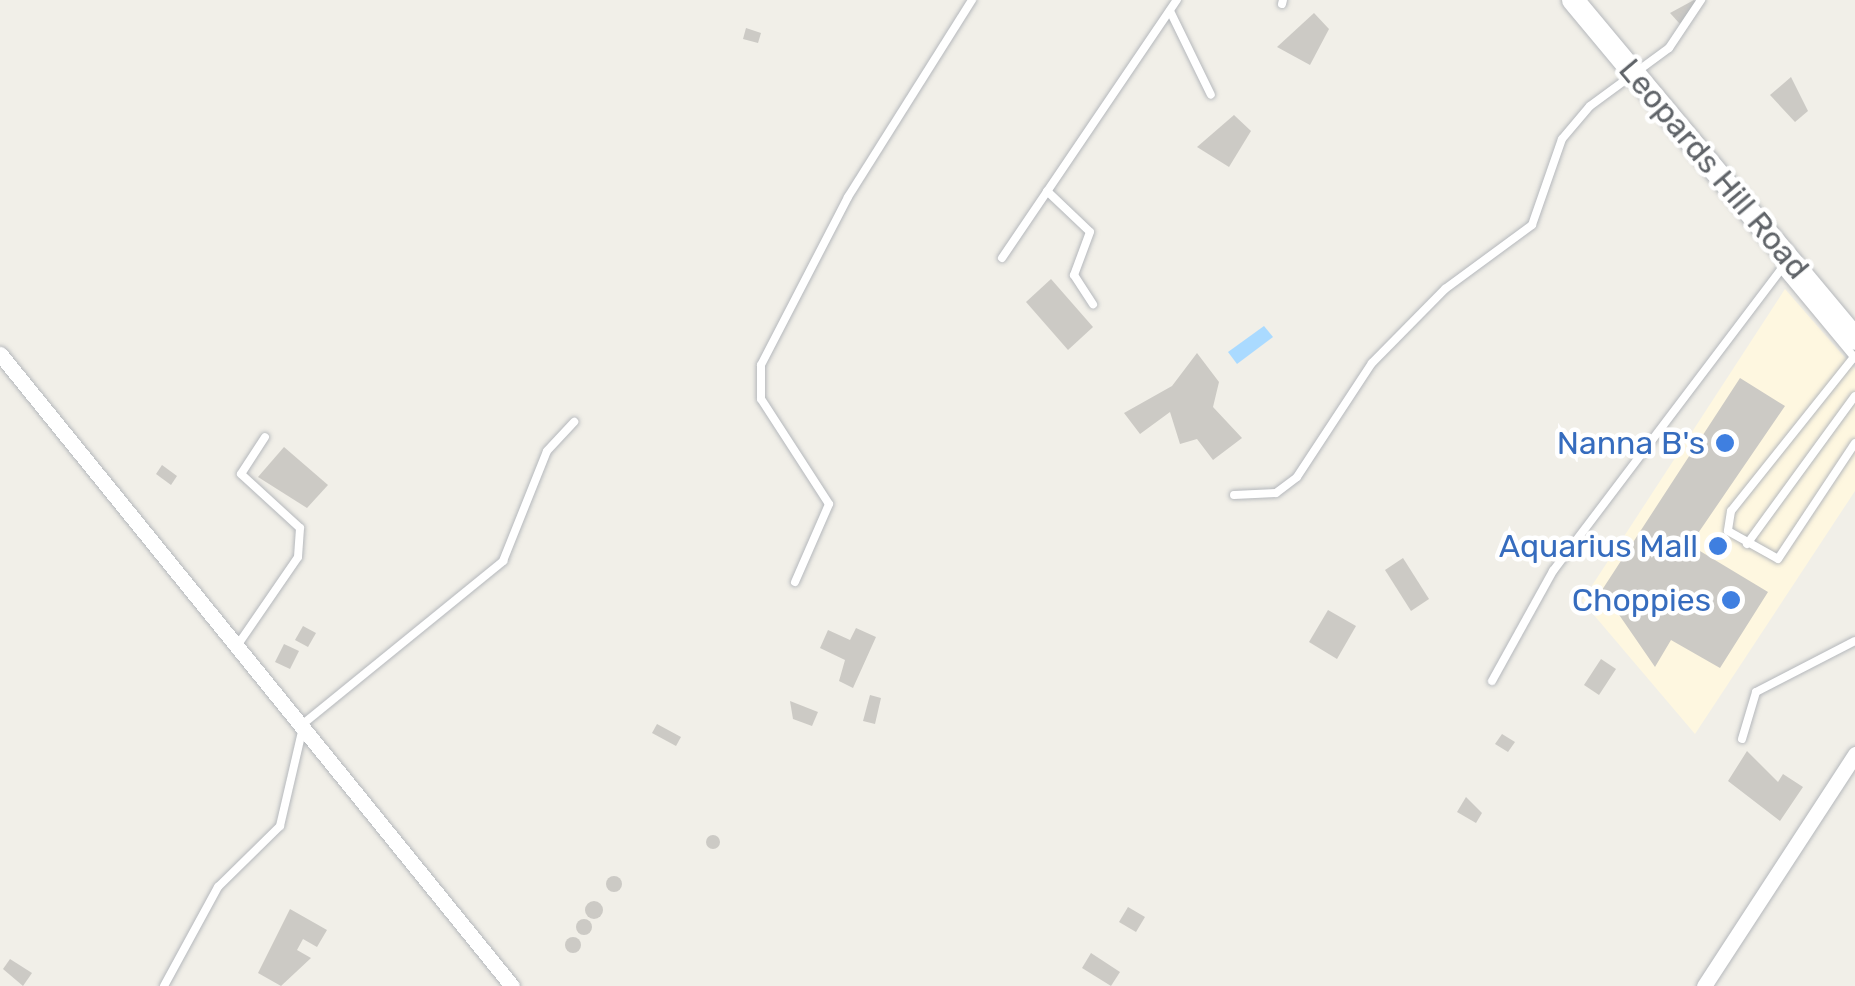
<!DOCTYPE html>
<style>
body{margin:0}
#map{position:relative;width:1855px;height:986px;overflow:hidden;background:#f1efe8;font-family:Rubik,sans-serif}
div>[style]{position:absolute}
.commercial>*{inset:0;background:#fef7e0}
.water>*{inset:0;background:#aadaff}
.building>*{inset:0;background:#cccac5}
.round{border-radius:50%}
.roads{filter:drop-shadow(0 0 2px #b5b8bc) drop-shadow(0 0 2px #b5b8bc)}
.service>*{height:8px;margin:-4px;padding:0 4px;transform-origin:4px;border-radius:4px;background:#fff}
.minor>*{height:15px;margin:-7.5px;padding:0 7.5px;transform-origin:7.5px;border-radius:7.5px;background:#fff}
.secondary>*{height:22px;margin:-11px;padding:0 11px;transform-origin:11px;border-radius:11px;background:#fff}
.dots>*{width:28px;height:28px;translate:-50% -50%;box-sizing:border-box;border:5px solid #fff;border-radius:50%}
span{translate:-50% -50%;white-space:nowrap;text-align:center;line-height:1.15;-webkit-text-stroke:9px #fff;paint-order:stroke}
.street-label{font-size:32px;color:#5f6368}
.shop-label{font-size:32px;color:#366cbe}
.right{translate:-100% -50%;text-align:right}
</style>
<div id="map">
<div class="commercial">
<i style="clip-path:polygon(1785px 289px,1855px 369px,1855px 491px,1695px 734px,1582px 601px)"></i>
</div>
<div class="water">
<i style="clip-path:polygon(1264px 326px,1273px 337px,1237px 364px,1228px 352px)"></i>
</div>
<div class="building">
<i style="clip-path:polygon(1694px 0,1700px 6px,1680px 24px,1670px 13px)"></i>
<i style="clip-path:polygon(1314px 13px,1329px 29px,1310px 65px,1277px 47px)"></i>
<i style="clip-path:polygon(746px 28px,761px 33px,758px 43px,743px 39px)"></i>
<i style="clip-path:polygon(1791px 77px,1808px 111px,1795px 122px,1770px 95px)"></i>
<i style="clip-path:polygon(1234px 115px,1251px 131px,1229px 167px,1197px 147px)"></i>
<i style="clip-path:polygon(1051px 279px,1093px 327px,1068px 350px,1026px 302px)"></i>
<i style="clip-path:polygon(1197px 353px,1219px 382px,1213px 407px,1242px 438px,1213px 460px,1197px 439px,1180px 444px,1170px 412px,1140px 434px,1124px 413px,1172px 386px)"></i>
<i style="clip-path:polygon(1740px 378px,1785px 406px,1690px 545px,1768px 592px,1720px 668px,1671px 640px,1655px 667px,1602px 590px)"></i>
<i style="clip-path:polygon(284px 447px,328px 485px,307px 508px,258px 477px)"></i>
<i style="clip-path:polygon(162px 465px,177px 476px,171px 485px,156px 474px)"></i>
<i style="clip-path:polygon(1403px 558px,1429px 599px,1411px 611px,1385px 570px)"></i>
<i style="clip-path:polygon(1328px 610px,1356px 626px,1337px 659px,1309px 642px)"></i>
<i style="clip-path:polygon(303px 626px,316px 633px,308px 647px,295px 640px)"></i>
<i style="clip-path:polygon(856px 628px,876px 637px,853px 688px,839px 681px,845px 660px,820px 648px,828px 630px,850px 640px)"></i>
<i style="clip-path:polygon(284px 644px,299px 651px,290px 669px,275px 662px)"></i>
<i style="clip-path:polygon(1601px 659px,1616px 669px,1599px 695px,1584px 685px)"></i>
<i style="clip-path:polygon(870px 695px,881px 698px,875px 724px,863px 721px)"></i>
<i style="clip-path:polygon(790px 701px,818px 712px,812px 726px,793px 719px)"></i>
<i style="clip-path:polygon(657px 724px,681px 737px,676px 746px,652px 733px)"></i>
<i style="clip-path:polygon(1502px 734px,1515px 742px,1508px 752px,1495px 744px)"></i>
<i style="clip-path:polygon(1747px 751px,1778px 782px,1783px 774px,1803px 787px,1780px 821px,1728px 781px)"></i>
<i style="clip-path:polygon(1466px 797px,1482px 813px,1476px 823px,1457px 812px)"></i>
<i class="round" style="left:706px;top:835px;width:14px;height:14px"></i>
<i class="round" style="left:606px;top:876px;width:16px;height:16px"></i>
<i class="round" style="left:585px;top:901px;width:18px;height:18px"></i>
<i style="clip-path:polygon(1128px 907px,1145px 917px,1136px 932px,1119px 922px)"></i>
<i style="clip-path:polygon(290px 909px,327px 930px,317px 947px,303px 939px,297px 950px,311px 958px,281px 986px,258px 973px)"></i>
<i class="round" style="left:576px;top:919px;width:16px;height:16px"></i>
<i class="round" style="left:565px;top:937px;width:16px;height:16px"></i>
<i style="clip-path:polygon(1091px 953px,1120px 972px,1111px 986px,1082px 968px)"></i>
<i style="clip-path:polygon(10px 959px,32px 973px,23px 986px,3px 969px)"></i>
</div>
<div class="roads">
<div class="service">
<i style="left:1282px;top:4px;width:4px;rotate:-76deg"></i>
<i style="left:1170px;top:11px;width:93px;rotate:64deg"></i>
<i style="left:1047px;top:191px;width:59px;rotate:43.6deg"></i>
<i style="left:1090px;top:232px;width:46px;rotate:110.4deg"></i>
<i style="left:1074px;top:275px;width:35px;rotate:57deg"></i>
<i style="left:1002px;top:258px;width:312px;rotate:-55.9deg"></i>
<i style="left:1781px;top:269px;width:116px;rotate:50.3deg"></i>
<i style="left:1854px;top:357px;width:197px;rotate:128.6deg"></i>
<i style="left:1731px;top:511px;width:20px;rotate:99deg"></i>
<i style="left:1728px;top:531px;width:57px;rotate:29.2deg"></i>
<i style="left:1778px;top:559px;width:139px;rotate:-56.4deg"></i>
<i style="left:1234px;top:495px;width:42px;rotate:-2.7deg"></i>
<i style="left:1276px;top:493px;width:26px;rotate:-37deg"></i>
<i style="left:1297px;top:477px;width:136px;rotate:-56.7deg"></i>
<i style="left:1372px;top:363px;width:104px;rotate:-45.4deg"></i>
<i style="left:1445px;top:289px;width:108px;rotate:-36.3deg"></i>
<i style="left:1532px;top:225px;width:91px;rotate:-70.8deg"></i>
<i style="left:1562px;top:139px;width:43px;rotate:-49.7deg"></i>
<i style="left:1590px;top:106px;width:98px;rotate:-36.3deg"></i>
<i style="left:1669px;top:48px;width:58px;rotate:-56.3deg"></i>
<i style="left:1747px;top:544px;width:183px;rotate:-53.9deg"></i>
<i style="left:795px;top:582px;width:85px;rotate:-66.4deg"></i>
<i style="left:829px;top:504px;width:125px;rotate:-122.9deg"></i>
<i style="left:761px;top:399px;width:34px;rotate:-90deg"></i>
<i style="left:761px;top:365px;width:189px;rotate:-62.6deg"></i>
<i style="left:848px;top:197px;width:233px;rotate:-57.8deg"></i>
<i style="left:239px;top:643px;width:104px;rotate:-55.5deg"></i>
<i style="left:298px;top:557px;width:29px;rotate:-86deg"></i>
<i style="left:300px;top:528px;width:80px;rotate:-137.5deg"></i>
<i style="left:241px;top:474px;width:44px;rotate:-57deg"></i>
<i style="left:1492px;top:681px;width:126px;rotate:-61deg"></i>
<i style="left:1553px;top:571px;width:386px;rotate:-52.9deg"></i>
<i style="left:1742px;top:739px;width:49px;rotate:-73.4deg"></i>
<i style="left:1756px;top:692px;width:111px;rotate:-27.3deg"></i>
<i style="left:164px;top:986px;width:113px;rotate:-61.4deg"></i>
<i style="left:218px;top:887px;width:87px;rotate:-44.5deg"></i>
<i style="left:280px;top:826px;width:106px;rotate:-76.9deg"></i>
<i style="left:304px;top:723px;width:257px;rotate:-39.1deg"></i>
<i style="left:503px;top:561px;width:118px;rotate:-68.2deg"></i>
<i style="left:547px;top:451px;width:40px;rotate:-47deg"></i>
</div>
<div class="minor">
<i style="left:0;top:354px;width:813px;rotate:50.99deg"></i>
<i style="left:1704px;top:986px;width:277px;rotate:-56.9deg"></i>
</div>
<div class="secondary">
<i style="left:1573px;top:0;width:441px;rotate:50.2deg"></i>
</div>
</div>
<div class="dots">
<i style="left:1725px;top:443px;background:#3f7fe0"></i>
<i style="left:1718px;top:546px;background:#3f7fe0"></i>
<i style="left:1731px;top:600px;background:#3f7fe0"></i>
</div>
<div class="street-label">
<span style="left:1714px;top:169px;rotate:50deg">Leopards Hill Road</span>
</div>
<div class="shop-label">
<span class="right" style="left:1705px;top:443px">Nanna B's</span>
<span class="right" style="left:1698px;top:546px">Aquarius Mall</span>
<span class="right" style="left:1711px;top:600px">Choppies</span>
</div>
</div>
